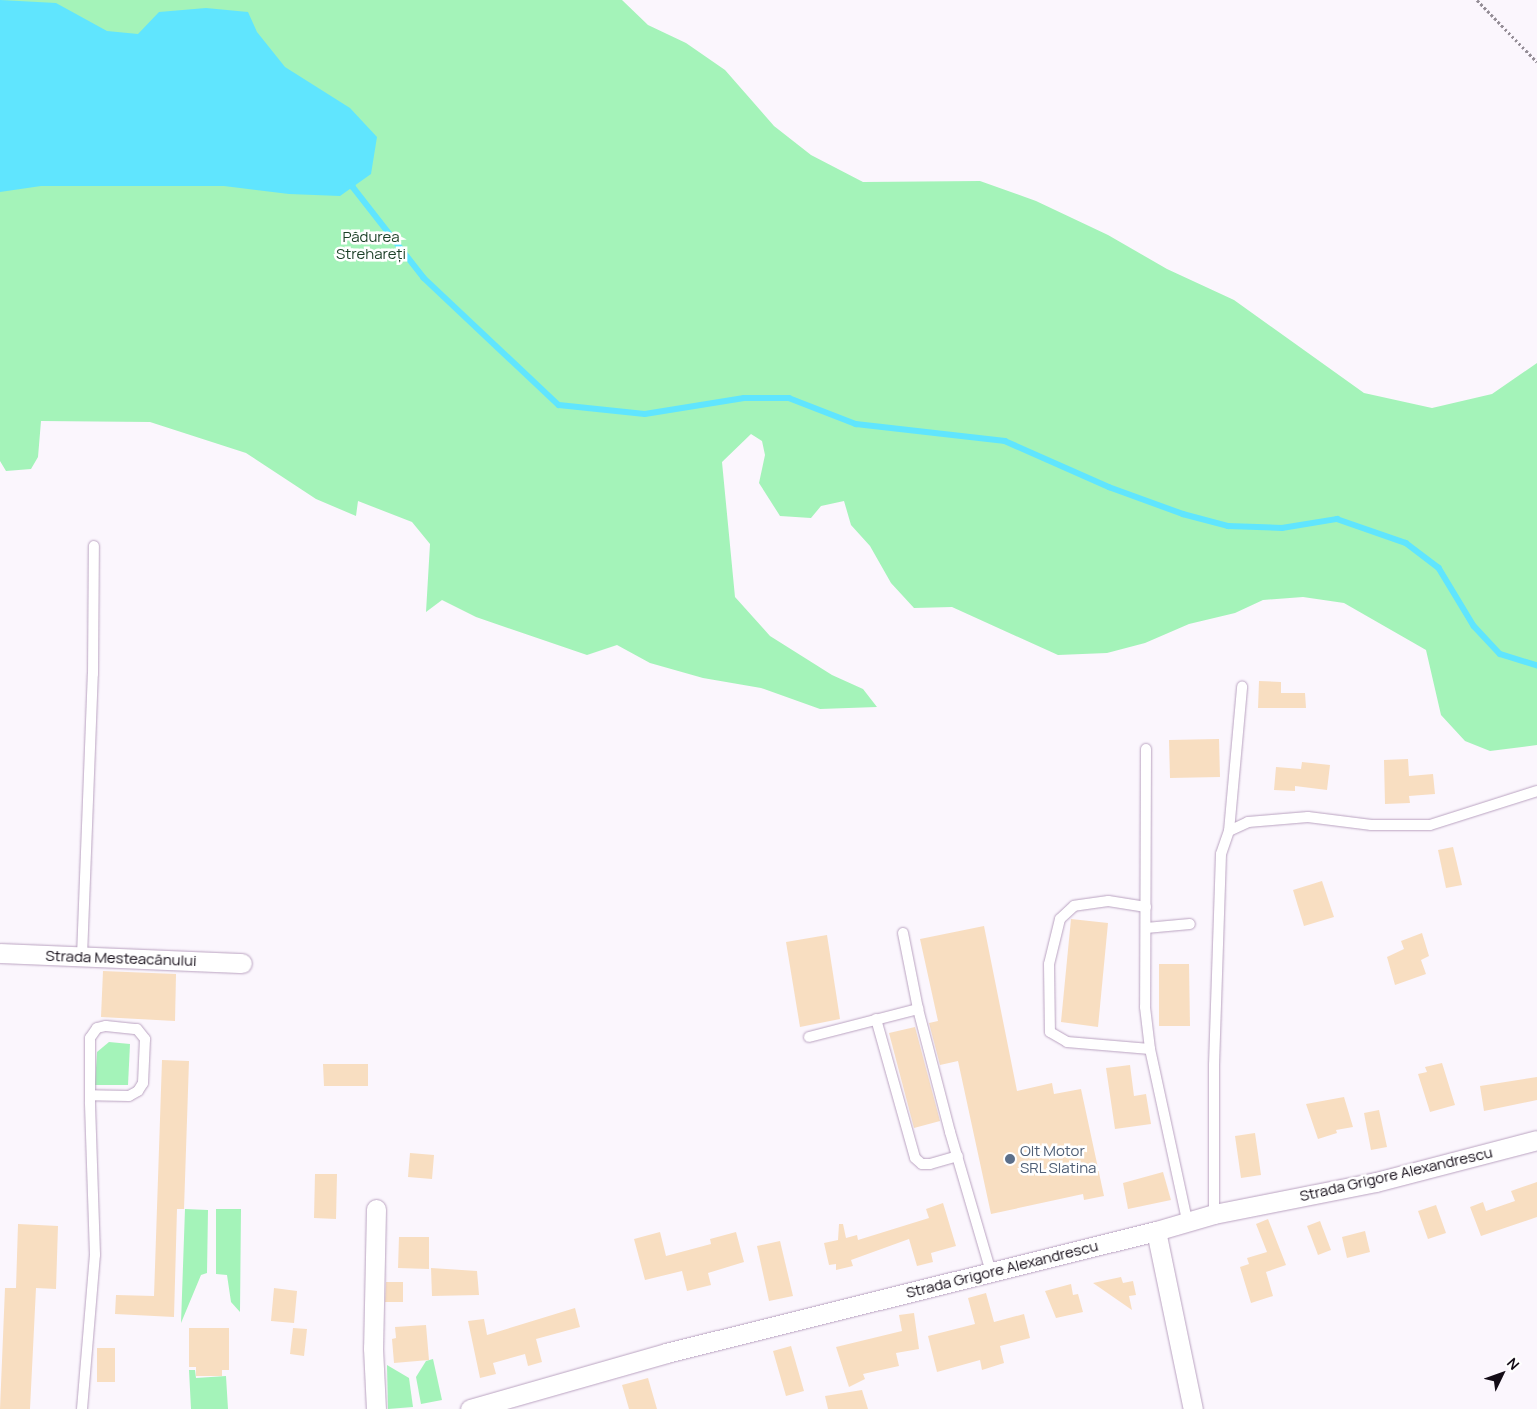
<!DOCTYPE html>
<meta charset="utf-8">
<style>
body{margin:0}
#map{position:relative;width:1537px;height:1409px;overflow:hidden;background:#fbf6fd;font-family:Manrope,sans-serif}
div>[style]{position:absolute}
.green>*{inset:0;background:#a4f3b9}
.water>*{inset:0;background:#60e5fe}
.stream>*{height:5.5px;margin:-2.75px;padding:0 2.75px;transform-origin:2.75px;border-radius:2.75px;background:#60e5fe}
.building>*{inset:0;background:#f8dec1}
.path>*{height:3px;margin-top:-1.5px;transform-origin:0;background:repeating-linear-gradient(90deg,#948d96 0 2.5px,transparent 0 5px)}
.roads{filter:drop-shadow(0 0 1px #baa3c1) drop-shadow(0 0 1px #baa3c1)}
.lane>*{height:10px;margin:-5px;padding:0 5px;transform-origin:5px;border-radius:5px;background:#fff}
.street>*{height:19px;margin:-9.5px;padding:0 9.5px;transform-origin:9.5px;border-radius:9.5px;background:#fff}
.dots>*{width:14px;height:14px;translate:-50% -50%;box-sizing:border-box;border:2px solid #fff;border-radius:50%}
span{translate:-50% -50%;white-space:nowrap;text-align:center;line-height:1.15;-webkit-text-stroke:5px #fff;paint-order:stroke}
.park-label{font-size:15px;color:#1b3f26}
.street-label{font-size:15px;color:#130b16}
.service-label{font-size:15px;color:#4e5e75}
.left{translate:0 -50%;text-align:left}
.north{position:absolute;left:1477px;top:1349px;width:50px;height:50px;-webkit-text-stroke:4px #fff;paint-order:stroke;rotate:48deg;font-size:14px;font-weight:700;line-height:20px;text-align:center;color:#130b16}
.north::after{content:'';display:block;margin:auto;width:18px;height:22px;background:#130b16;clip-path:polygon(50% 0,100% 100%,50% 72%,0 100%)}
</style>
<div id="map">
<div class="green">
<i style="clip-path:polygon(0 0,622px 0,648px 25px,686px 43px,725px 70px,774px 126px,811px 155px,863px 182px,980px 181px,1036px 201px,1108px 235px,1167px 269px,1234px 300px,1364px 393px,1432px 408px,1492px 394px,1537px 363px,1537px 745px,1490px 751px,1465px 741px,1441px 715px,1426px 650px,1344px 603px,1303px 597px,1263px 600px,1235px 613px,1189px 624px,1145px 643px,1107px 653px,1058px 655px,952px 607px,914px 608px,891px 583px,870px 546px,851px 525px,844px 501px,821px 506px,811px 518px,780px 516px,759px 483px,765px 455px,762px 441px,751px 434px,722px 462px,735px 597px,770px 636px,832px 675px,863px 689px,877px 707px,820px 709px,761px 688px,703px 678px,650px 663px,617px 645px,587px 655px,476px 617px,442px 600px,426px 612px,430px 544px,412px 522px,358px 501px,356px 516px,316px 499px,246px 453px,150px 422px,41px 421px,38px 457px,31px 469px,6px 471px,0 461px)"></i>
<i style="clip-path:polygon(109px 1042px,130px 1044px,128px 1085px,95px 1085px,97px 1052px)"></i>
<i style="clip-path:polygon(185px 1209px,208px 1210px,207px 1273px,201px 1275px,181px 1323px)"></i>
<i style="clip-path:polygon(216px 1209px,241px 1209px,240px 1312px,231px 1302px,227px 1275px,216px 1274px)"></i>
<i style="clip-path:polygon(433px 1359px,442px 1400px,421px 1404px,416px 1377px,426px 1361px)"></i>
<i style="clip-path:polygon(387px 1365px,409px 1378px,413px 1407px,388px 1409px)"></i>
<i style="clip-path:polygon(189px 1370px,195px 1370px,196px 1378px,226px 1376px,228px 1409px,191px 1409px)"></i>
</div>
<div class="water">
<i style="clip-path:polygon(0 0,56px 3px,107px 31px,138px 34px,159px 12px,206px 8px,248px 12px,257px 32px,285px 67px,350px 108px,377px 137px,371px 174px,340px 196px,289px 194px,224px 186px,41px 186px,0 192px)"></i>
</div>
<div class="stream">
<i style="left:346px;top:183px;width:8px;rotate:30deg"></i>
<i style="left:353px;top:187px;width:115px;rotate:52deg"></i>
<i style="left:424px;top:278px;width:185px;rotate:43.3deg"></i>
<i style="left:559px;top:405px;width:86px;rotate:6deg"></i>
<i style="left:645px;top:414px;width:100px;rotate:-9.2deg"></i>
<i style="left:744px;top:398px;width:45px"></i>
<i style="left:789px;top:398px;width:72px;rotate:21.2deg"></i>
<i style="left:856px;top:424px;width:150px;rotate:6.5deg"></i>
<i style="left:1005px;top:441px;width:114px;rotate:23.9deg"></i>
<i style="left:1109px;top:487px;width:79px;rotate:20deg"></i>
<i style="left:1183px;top:514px;width:47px;rotate:14.9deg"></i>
<i style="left:1228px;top:526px;width:54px;rotate:2.1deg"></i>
<i style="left:1282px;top:528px;width:56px;rotate:-9.3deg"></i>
<i style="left:1337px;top:519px;width:73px;rotate:19.2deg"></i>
<i style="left:1406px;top:543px;width:41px;rotate:37.1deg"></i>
<i style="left:1439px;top:568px;width:68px;rotate:58.9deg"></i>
<i style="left:1474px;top:626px;width:38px;rotate:47deg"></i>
<i style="left:1500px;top:654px;width:39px;rotate:17deg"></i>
</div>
<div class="building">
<i style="clip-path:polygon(1259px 681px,1281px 682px,1281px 693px,1305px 693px,1306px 708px,1258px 708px)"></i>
<i style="clip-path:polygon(1219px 739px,1220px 777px,1170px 778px,1169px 740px)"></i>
<i style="clip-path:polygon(1408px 759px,1409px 776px,1433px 774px,1435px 794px,1409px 796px,1410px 803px,1385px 804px,1384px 760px)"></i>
<i style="clip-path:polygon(1302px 762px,1330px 765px,1327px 790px,1295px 786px,1295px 791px,1274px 790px,1276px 767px,1301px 769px)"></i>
<i style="clip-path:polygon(1453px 847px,1462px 885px,1446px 888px,1438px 850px)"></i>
<i style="clip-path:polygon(1322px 881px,1334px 917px,1304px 926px,1293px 890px)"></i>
<i style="clip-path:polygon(1071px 919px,1108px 923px,1098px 1027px,1061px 1022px)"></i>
<i style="clip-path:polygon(984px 926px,1017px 1091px,1052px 1083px,1054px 1094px,1081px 1089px,1104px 1196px,1084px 1200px,1083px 1194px,991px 1214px,958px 1061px,940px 1065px,929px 1023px,938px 1021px,920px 939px)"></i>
<i style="clip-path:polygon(1422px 933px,1429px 956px,1421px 960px,1426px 974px,1395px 985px,1387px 957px,1404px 949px,1401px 941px)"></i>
<i style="clip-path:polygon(827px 935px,840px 1019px,800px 1027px,786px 942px)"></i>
<i style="clip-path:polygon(1159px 964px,1189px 964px,1190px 1026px,1159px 1026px)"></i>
<i style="clip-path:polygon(103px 971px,176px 974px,175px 1021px,101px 1017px)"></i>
<i style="clip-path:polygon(915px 1027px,940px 1121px,914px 1128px,889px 1033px)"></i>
<i style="clip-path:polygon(162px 1060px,189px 1061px,184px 1209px,177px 1209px,174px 1317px,115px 1314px,116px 1295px,154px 1296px)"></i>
<i style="clip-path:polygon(1442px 1063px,1455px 1105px,1430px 1112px,1418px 1074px,1427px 1072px,1425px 1067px)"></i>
<i style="clip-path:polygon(323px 1064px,368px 1064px,368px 1086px,324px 1086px)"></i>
<i style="clip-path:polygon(1130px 1065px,1134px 1096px,1146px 1094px,1151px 1124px,1115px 1129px,1106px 1068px)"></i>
<i style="clip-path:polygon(1537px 1077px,1537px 1100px,1484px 1111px,1480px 1086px)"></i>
<i style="clip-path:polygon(1344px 1097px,1353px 1127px,1336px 1130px,1337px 1133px,1318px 1139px,1306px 1104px)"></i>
<i style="clip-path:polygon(1379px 1110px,1387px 1147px,1371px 1150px,1364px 1113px)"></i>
<i style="clip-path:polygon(1255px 1133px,1261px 1175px,1241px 1178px,1235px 1136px)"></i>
<i style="clip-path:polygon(410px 1153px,434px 1155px,432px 1179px,408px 1177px)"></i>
<i style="clip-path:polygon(1163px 1172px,1171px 1200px,1128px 1209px,1123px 1183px)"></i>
<i style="clip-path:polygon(315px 1174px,337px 1174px,336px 1219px,314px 1218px)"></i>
<i style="clip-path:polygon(1537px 1182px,1537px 1217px,1481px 1236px,1470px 1207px,1483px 1202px,1486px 1211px,1515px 1201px,1511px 1191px)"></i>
<i style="clip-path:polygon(943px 1203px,956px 1246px,931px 1253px,933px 1262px,917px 1266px,909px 1239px,851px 1260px,853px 1266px,836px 1270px,836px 1264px,829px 1265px,824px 1243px,838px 1240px,839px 1224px,843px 1224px,846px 1238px,857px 1235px,858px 1240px,929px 1218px,926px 1209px)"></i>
<i style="clip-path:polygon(1436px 1205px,1446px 1233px,1428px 1239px,1418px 1211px)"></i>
<i style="clip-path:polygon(1268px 1219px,1286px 1265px,1266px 1272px,1273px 1296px,1251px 1303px,1240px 1267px,1249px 1264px,1247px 1258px,1267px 1252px,1256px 1224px)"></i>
<i style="clip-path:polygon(1320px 1221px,1331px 1250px,1318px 1255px,1307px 1226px)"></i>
<i style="clip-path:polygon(18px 1224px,58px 1226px,56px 1289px,36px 1288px,30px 1409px,0 1409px,5px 1288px,16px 1288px)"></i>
<i style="clip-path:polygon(1365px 1231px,1370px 1252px,1347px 1258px,1342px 1237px)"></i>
<i style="clip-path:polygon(660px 1232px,666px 1256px,711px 1244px,710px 1239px,736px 1232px,744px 1262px,708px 1273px,711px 1285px,687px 1291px,682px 1271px,645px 1280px,634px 1239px)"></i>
<i style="clip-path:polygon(399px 1237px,429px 1237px,429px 1269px,398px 1268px)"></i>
<i style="clip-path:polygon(780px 1241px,793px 1296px,769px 1301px,757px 1246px)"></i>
<i style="clip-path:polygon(431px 1268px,477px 1271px,479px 1295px,432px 1296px)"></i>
<i style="clip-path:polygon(1121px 1277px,1123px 1283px,1133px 1281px,1136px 1295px,1129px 1296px,1132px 1310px,1093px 1283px)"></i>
<i style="clip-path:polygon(386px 1282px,403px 1282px,403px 1302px,385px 1302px)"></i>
<i style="clip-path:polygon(1071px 1284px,1073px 1295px,1078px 1294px,1083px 1312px,1056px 1318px,1045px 1291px)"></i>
<i style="clip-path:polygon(274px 1288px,297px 1291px,294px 1323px,271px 1321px)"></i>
<i style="clip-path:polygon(986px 1293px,994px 1322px,1024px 1314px,1030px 1338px,1000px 1346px,1004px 1363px,982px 1370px,980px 1360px,937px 1372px,928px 1336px,975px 1324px,968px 1298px)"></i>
<i style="clip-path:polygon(575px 1308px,580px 1327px,536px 1339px,542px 1362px,528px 1366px,525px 1354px,493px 1363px,496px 1374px,480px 1378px,468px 1321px,484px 1319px,487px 1335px)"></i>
<i style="clip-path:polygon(914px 1313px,919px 1349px,896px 1353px,899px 1366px,863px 1374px,865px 1379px,849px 1387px,836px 1347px,902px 1331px,899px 1315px)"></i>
<i style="clip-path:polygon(426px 1325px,429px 1360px,394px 1363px,392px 1339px,396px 1338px,395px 1327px)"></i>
<i style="clip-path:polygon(189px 1328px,229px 1328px,229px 1370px,222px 1370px,222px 1376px,196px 1376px,196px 1367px,189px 1367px)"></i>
<i style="clip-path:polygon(293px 1328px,307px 1329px,304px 1356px,290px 1354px)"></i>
<i style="clip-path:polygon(791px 1346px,804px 1391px,786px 1396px,773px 1351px)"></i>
<i style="clip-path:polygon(97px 1348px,115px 1348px,115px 1382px,97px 1382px)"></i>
<i style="clip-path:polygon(648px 1378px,657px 1409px,629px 1409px,622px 1385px)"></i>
<i style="clip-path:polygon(862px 1390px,868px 1409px,828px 1409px,825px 1396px)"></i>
</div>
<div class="path">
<i style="left:1477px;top:0;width:86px;rotate:45.9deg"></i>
</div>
<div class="roads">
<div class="lane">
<i style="left:1146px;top:749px;width:258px;rotate:90.2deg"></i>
<i style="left:1145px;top:1007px;width:42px;rotate:83.2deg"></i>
<i style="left:1150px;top:1049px;width:175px;rotate:77.8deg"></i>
<i style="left:1229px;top:831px;width:145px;rotate:-84.8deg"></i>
<i style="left:1146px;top:907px;width:38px;rotate:-171deg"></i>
<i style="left:1108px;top:901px;width:34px;rotate:172deg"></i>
<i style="left:1074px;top:906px;width:19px;rotate:137deg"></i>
<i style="left:1060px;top:919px;width:46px;rotate:103.7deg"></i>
<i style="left:1049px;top:964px;width:68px;rotate:89.2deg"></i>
<i style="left:1050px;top:1032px;width:20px;rotate:30deg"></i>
<i style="left:1067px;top:1042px;width:83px;rotate:4.8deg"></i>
<i style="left:1146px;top:928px;width:44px;rotate:-5.2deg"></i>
<i style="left:903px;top:933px;width:77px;rotate:78.8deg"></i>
<i style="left:918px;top:1009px;width:127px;rotate:75.4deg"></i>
<i style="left:950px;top:1132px;width:146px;rotate:73.7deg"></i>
<i style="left:82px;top:956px;width:282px;rotate:-87.8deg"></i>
<i style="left:93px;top:674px;width:128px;rotate:-89.6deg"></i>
<i style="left:876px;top:1019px;width:144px;rotate:74.3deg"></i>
<i style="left:915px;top:1158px;width:9px;rotate:41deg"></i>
<i style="left:922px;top:1164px;width:8px"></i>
<i style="left:930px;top:1164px;width:29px;rotate:-16deg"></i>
<i style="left:809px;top:1037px;width:113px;rotate:-14.4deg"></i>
<i style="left:1214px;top:1214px;width:149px;rotate:-90deg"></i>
<i style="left:1214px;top:1065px;width:211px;rotate:-88.1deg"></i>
<i style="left:1221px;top:854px;width:24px;rotate:-71deg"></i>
<i style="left:1229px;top:831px;width:21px;rotate:-25deg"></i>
<i style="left:1248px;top:822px;width:60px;rotate:-4.8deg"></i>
<i style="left:1308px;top:817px;width:64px;rotate:7.2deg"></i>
<i style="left:1371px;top:825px;width:59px"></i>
<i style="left:1430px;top:825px;width:112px;rotate:-17.6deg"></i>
<i style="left:82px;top:1409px;width:155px;rotate:-85.2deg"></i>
<i style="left:95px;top:1255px;width:153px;rotate:-91.9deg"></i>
<i style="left:90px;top:1102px;width:64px;rotate:-90deg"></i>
<i style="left:90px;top:1038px;width:12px;rotate:-55deg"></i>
<i style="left:97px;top:1028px;width:9px;rotate:-13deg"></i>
<i style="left:106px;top:1026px;width:31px;rotate:6deg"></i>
<i style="left:137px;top:1029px;width:13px;rotate:51deg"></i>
<i style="left:145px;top:1039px;width:44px;rotate:92.6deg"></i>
<i style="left:143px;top:1083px;width:9px;rotate:122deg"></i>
<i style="left:138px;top:1091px;width:10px;rotate:151deg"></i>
<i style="left:129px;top:1096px;width:39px;rotate:-179deg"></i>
</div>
<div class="street">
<i style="left:0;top:953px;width:242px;rotate:2.4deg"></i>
<i style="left:376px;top:1209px;width:139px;rotate:91.2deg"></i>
<i style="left:373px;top:1348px;width:61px;rotate:87.2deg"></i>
<i style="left:1156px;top:1231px;width:182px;rotate:78.3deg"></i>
<i style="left:470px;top:1409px;width:204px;rotate:-15.9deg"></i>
<i style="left:666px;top:1353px;width:505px;rotate:-13.98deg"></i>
<i style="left:1156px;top:1231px;width:60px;rotate:-16.3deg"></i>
<i style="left:1214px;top:1214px;width:165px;rotate:-11.2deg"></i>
<i style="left:1376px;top:1182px;width:166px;rotate:-14.6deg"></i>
</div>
</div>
<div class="dots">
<i style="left:1010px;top:1159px;background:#5c6f8a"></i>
</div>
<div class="park-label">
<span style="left:371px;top:245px">Pădurea<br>Strehareți</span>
</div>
<div class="street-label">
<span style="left:121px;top:958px;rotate:2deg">Strada Mesteacănului</span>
<span style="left:1396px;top:1174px;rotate:-13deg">Strada Grigore Alexandrescu</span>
<span style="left:1002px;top:1269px;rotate:-14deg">Strada Grigore Alexandrescu</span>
</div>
<div class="service-label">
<span class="left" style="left:1020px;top:1159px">Olt Motor<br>SRL Slatina</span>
</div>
<div class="north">N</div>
</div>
